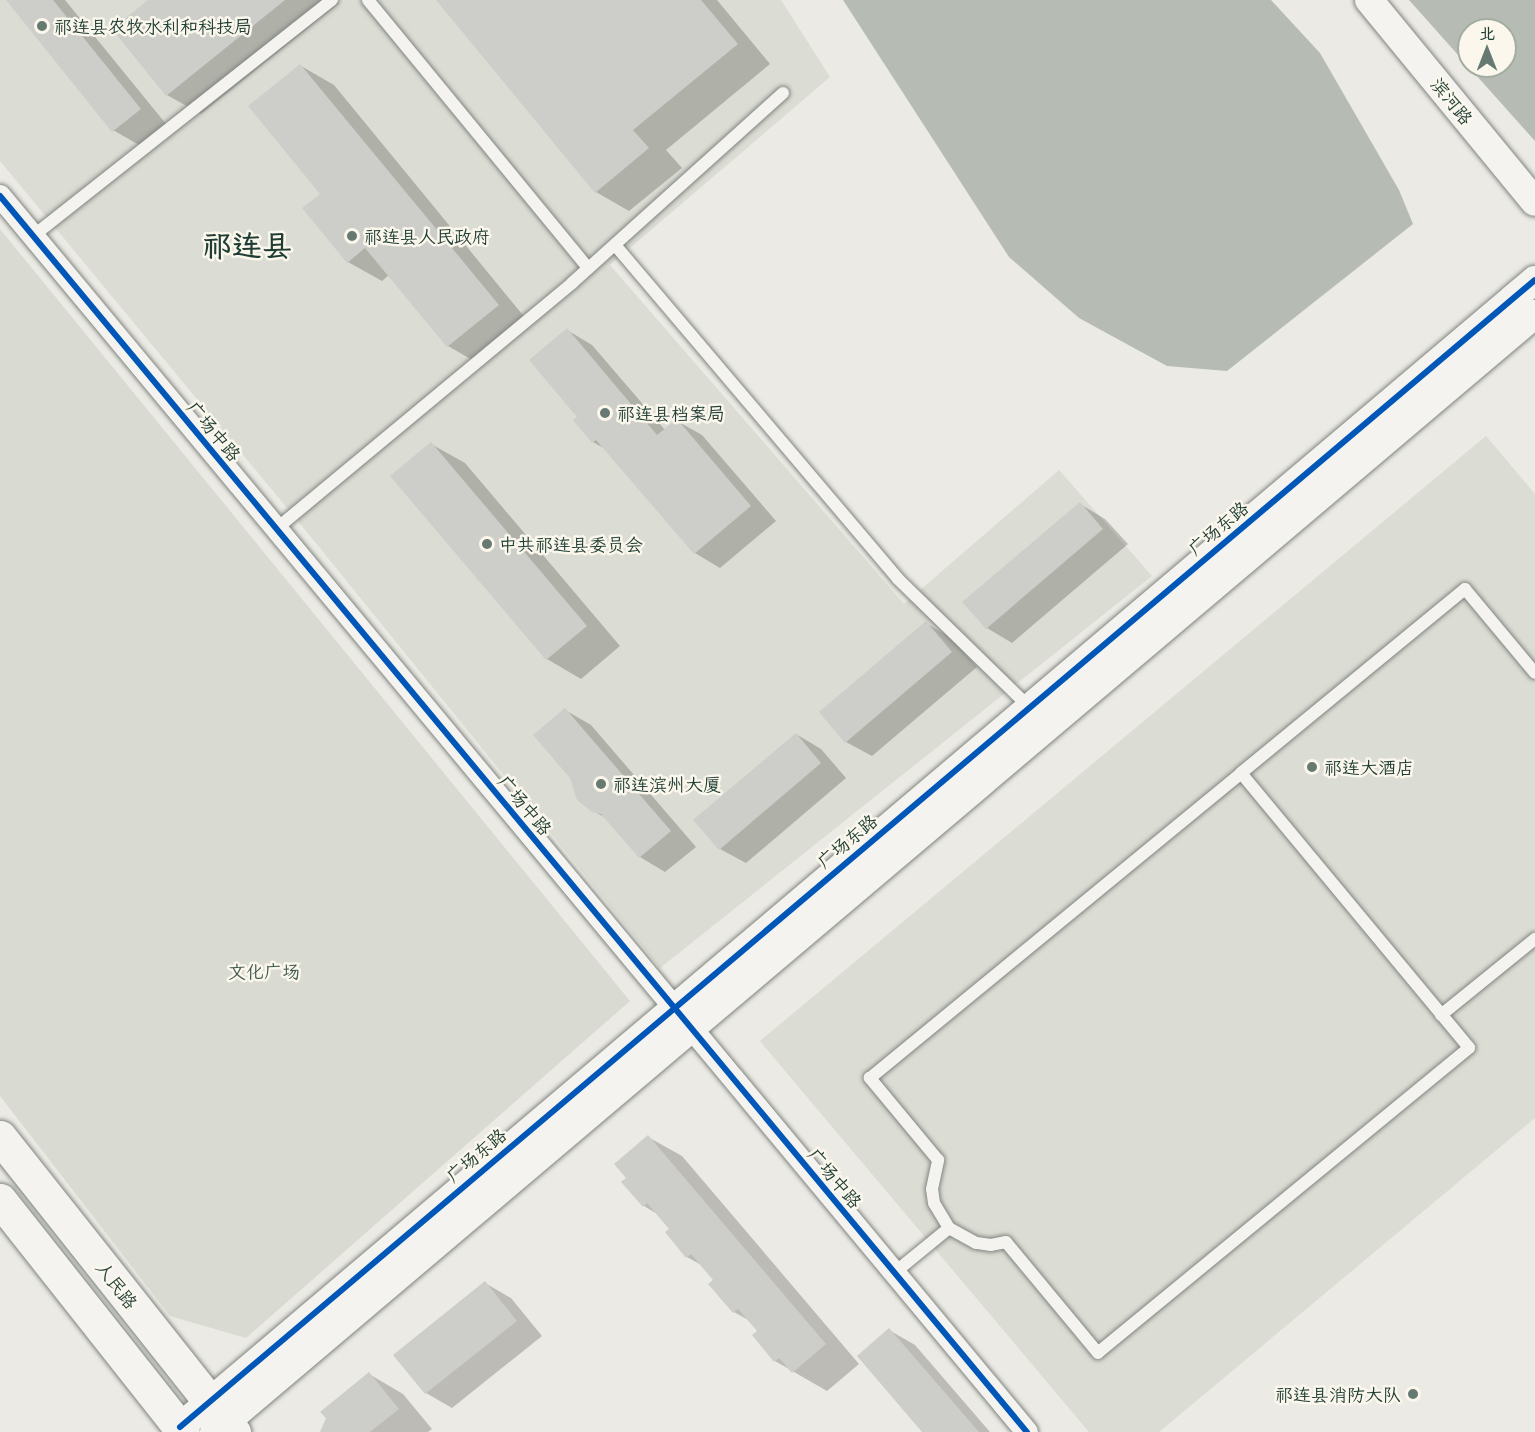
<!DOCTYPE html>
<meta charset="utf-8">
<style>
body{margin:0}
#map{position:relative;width:1535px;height:1432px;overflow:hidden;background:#ebeae4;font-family:"Playpen Sans","LXGW WenKai TC",sans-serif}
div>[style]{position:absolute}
.built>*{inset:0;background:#dbdcd3}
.green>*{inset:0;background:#d9dbd2}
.water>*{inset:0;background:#b6bcb4}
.shadow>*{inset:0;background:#0003}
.building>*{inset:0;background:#cdceca}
.roads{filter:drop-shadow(0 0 2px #808581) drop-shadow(0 0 2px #808581)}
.service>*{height:12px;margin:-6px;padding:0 6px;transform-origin:6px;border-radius:6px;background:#f4f3ef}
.minor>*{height:22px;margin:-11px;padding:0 11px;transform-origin:11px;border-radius:11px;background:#f4f3ef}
.tertiary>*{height:28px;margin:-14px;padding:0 14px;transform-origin:14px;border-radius:14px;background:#f4f3ef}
.secondary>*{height:33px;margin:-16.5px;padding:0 16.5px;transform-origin:16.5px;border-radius:16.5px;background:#f4f3ef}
.cycleway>*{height:6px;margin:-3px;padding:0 3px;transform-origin:3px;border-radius:3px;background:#0057b8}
.dots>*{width:16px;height:16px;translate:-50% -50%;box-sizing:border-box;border:3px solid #fbf7ec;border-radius:50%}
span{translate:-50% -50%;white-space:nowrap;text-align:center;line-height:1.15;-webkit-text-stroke:5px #fbf7ec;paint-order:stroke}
.poi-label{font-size:18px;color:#1f3d34}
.left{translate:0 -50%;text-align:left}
.right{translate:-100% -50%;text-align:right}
.street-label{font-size:18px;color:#1f3d34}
.park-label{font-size:18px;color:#415a51}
.town-label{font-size:30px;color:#1f3d34;font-weight:700}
.north{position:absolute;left:1457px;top:18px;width:60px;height:60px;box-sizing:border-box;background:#fbf7ec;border:2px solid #a3ada2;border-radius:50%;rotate:0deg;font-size:16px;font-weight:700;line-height:24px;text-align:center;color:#1f3d34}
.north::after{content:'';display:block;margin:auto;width:21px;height:27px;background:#667a72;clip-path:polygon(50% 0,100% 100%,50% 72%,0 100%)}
</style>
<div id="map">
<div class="built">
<i style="clip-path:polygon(0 0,781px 0,830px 77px,610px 265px,904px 604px,1059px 470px,1152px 576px,660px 968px,302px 526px,0 161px)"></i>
<i style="clip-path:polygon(1486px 436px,1535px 494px,1535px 1118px,1159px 1432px,1089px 1432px,760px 1041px)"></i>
</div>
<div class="green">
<i style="clip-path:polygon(0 229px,630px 1001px,246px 1338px,170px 1316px,0 1096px)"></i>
</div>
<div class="water">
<i style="clip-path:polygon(843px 0,1271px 0,1320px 53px,1399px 190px,1413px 224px,1227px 371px,1167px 366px,1079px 318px,1009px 257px)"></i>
<i style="clip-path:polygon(evenodd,1409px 0,1535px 0,1535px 141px,1409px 0,1469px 30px,1505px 30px,1505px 66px,1469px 66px,1469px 30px)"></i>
</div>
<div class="shadow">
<i style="clip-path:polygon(8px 0,65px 0,166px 124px,139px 145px,113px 130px)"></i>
<i style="clip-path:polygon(151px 0,336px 0,339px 3px,201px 114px,167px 95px)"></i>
<i style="clip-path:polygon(438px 0,717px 0,770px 64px,666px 150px,682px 168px,629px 211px,596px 192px)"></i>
<i style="clip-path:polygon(301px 66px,334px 85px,531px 325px,481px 365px,448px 346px,389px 275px,382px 281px,348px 262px,322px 194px)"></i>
<i style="clip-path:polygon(567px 330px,592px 345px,665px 430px,677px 421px,702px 435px,776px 521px,720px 568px,695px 553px,607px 450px,593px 442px,579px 417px)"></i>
<i style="clip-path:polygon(431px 444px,465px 463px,620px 646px,581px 679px,547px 659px,392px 477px)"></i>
<i style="clip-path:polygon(1080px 504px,1105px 519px,1128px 544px,1012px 643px,987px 628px)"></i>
<i style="clip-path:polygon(926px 623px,951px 638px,977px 667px,872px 756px,846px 742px)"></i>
<i style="clip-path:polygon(565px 710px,591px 725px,696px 847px,665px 872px,640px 857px,608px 819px,593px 811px)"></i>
<i style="clip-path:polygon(796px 734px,821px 749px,846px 778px,746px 863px,720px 849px)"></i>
<i style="clip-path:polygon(648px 1137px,682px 1156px,859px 1364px,827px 1391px,775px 1361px,759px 1331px,750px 1321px,734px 1312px,715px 1280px,703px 1266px,687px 1257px,672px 1229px,659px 1215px,644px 1206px,628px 1178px)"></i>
<i style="clip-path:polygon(485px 1283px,511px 1298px,542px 1336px,452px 1408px,426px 1393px)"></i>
<i style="clip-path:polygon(889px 1330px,915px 1345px,990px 1432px,924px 1432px)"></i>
<i style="clip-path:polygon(369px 1374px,403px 1394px,432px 1429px,428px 1432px,322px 1432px)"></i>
</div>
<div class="building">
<i style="clip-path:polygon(6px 0,53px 0,141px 109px,112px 132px)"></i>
<i style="clip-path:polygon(148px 0,285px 0,166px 96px,112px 29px)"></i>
<i style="clip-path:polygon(436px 0,701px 0,738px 44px,633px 130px,649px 148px,595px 193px)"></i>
<i style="clip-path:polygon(300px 64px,499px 305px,447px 347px,365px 248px,347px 263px,302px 208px,320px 194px,248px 106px)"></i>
<i style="clip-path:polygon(567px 328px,657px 435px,677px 419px,751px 506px,694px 554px,596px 440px,592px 443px,573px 420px,577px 417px,529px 360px)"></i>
<i style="clip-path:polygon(431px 442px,587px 626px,546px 660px,390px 476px)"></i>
<i style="clip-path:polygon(1080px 502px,1103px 529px,986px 629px,962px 602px)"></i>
<i style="clip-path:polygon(926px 621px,952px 652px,845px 743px,819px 712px)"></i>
<i style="clip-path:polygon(565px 708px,671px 831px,639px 858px,601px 814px,592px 812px,577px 800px,570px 778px,533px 735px)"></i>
<i style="clip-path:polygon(796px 733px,821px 763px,719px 850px,693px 820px)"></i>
<i style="clip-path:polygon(648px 1135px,826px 1344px,792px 1373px,779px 1358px,774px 1362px,752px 1335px,757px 1331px,738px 1309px,733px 1313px,708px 1284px,713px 1280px,691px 1254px,686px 1258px,665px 1232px,669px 1229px,647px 1203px,643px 1207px,621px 1182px,626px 1178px,614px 1164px)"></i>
<i style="clip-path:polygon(485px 1281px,517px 1321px,425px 1394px,393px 1355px)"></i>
<i style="clip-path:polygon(889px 1328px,979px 1432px,922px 1432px,857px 1356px)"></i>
<i style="clip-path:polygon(369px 1372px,399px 1409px,370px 1432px,320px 1432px,326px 1418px,320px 1412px)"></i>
</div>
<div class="roads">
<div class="service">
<i style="left:368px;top:0;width:347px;rotate:50.6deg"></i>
<i style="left:33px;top:236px;width:381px;rotate:-38.3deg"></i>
<i style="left:615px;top:245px;width:438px;rotate:49.7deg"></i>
<i style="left:898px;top:579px;width:183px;rotate:44.3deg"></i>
<i style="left:276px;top:529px;width:385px;rotate:-39.7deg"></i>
<i style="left:572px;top:283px;width:284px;rotate:-42deg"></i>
<i style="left:1241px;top:773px;width:357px;rotate:50.3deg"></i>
<i style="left:1469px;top:1048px;width:480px;rotate:140.6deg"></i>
<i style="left:1098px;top:1353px;width:144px;rotate:-129.7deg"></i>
<i style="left:1006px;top:1242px;width:15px;rotate:169deg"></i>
<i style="left:991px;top:1245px;width:15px;rotate:-172deg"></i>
<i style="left:976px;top:1243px;width:31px;rotate:-151deg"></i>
<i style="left:949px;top:1228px;width:29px;rotate:-121deg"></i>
<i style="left:934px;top:1203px;width:14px;rotate:-98deg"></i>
<i style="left:932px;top:1189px;width:30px;rotate:-78deg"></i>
<i style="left:938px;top:1160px;width:107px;rotate:-129.7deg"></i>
<i style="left:870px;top:1078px;width:480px;rotate:-39.4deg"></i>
<i style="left:1241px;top:773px;width:290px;rotate:-39.4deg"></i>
<i style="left:1465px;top:589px;width:109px;rotate:50.2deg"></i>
<i style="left:1441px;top:1015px;width:121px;rotate:-39deg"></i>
<i style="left:894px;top:1273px;width:71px;rotate:-39.3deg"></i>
</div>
<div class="minor">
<i style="left:0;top:196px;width:1607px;rotate:50.28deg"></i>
</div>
<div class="tertiary">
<i style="left:1369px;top:0;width:261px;rotate:50.6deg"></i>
<i style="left:180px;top:1427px;width:1775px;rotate:-40.25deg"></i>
<i style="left:214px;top:1432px;width:1731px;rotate:-40.24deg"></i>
</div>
<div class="secondary">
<i style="left:0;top:1137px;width:377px;rotate:51.6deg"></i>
<i style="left:0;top:1200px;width:295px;rotate:51.7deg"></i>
</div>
</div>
<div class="cycleway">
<i style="left:0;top:196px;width:1607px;rotate:50.28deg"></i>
<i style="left:180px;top:1427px;width:1775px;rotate:-40.25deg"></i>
</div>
<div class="dots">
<i style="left:42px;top:26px;background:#667a72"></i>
<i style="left:352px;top:236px;background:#667a72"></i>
<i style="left:605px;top:413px;background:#667a72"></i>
<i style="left:487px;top:544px;background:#667a72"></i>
<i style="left:1312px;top:767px;background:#667a72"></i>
<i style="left:601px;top:784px;background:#667a72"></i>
<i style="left:1413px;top:1394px;background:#667a72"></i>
</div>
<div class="poi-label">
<span class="left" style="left:54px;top:26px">祁连县农牧水利和科技局</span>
<span class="left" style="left:364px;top:236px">祁连县人民政府</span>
<span class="left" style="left:617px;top:413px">祁连县档案局</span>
<span class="left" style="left:499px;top:544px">中共祁连县委员会</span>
<span class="left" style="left:1324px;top:767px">祁连大酒店</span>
<span class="left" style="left:613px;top:784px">祁连滨州大厦</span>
<span class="right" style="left:1401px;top:1394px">祁连县消防大队</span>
</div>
<div class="street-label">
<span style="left:1452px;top:101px;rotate:51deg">滨河路</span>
<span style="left:214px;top:431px;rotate:50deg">广场中路</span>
<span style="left:1218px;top:528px;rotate:-40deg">广场东路</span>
<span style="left:525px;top:805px;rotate:50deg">广场中路</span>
<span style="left:847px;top:841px;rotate:-40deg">广场东路</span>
<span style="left:476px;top:1155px;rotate:-40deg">广场东路</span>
<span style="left:835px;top:1178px;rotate:50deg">广场中路</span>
<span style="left:117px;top:1285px;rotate:52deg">人民路</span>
</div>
<div class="park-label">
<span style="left:264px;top:971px">文化广场</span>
</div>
<div class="town-label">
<span style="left:247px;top:244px">祁连县</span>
</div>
<div class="north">北</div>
</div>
